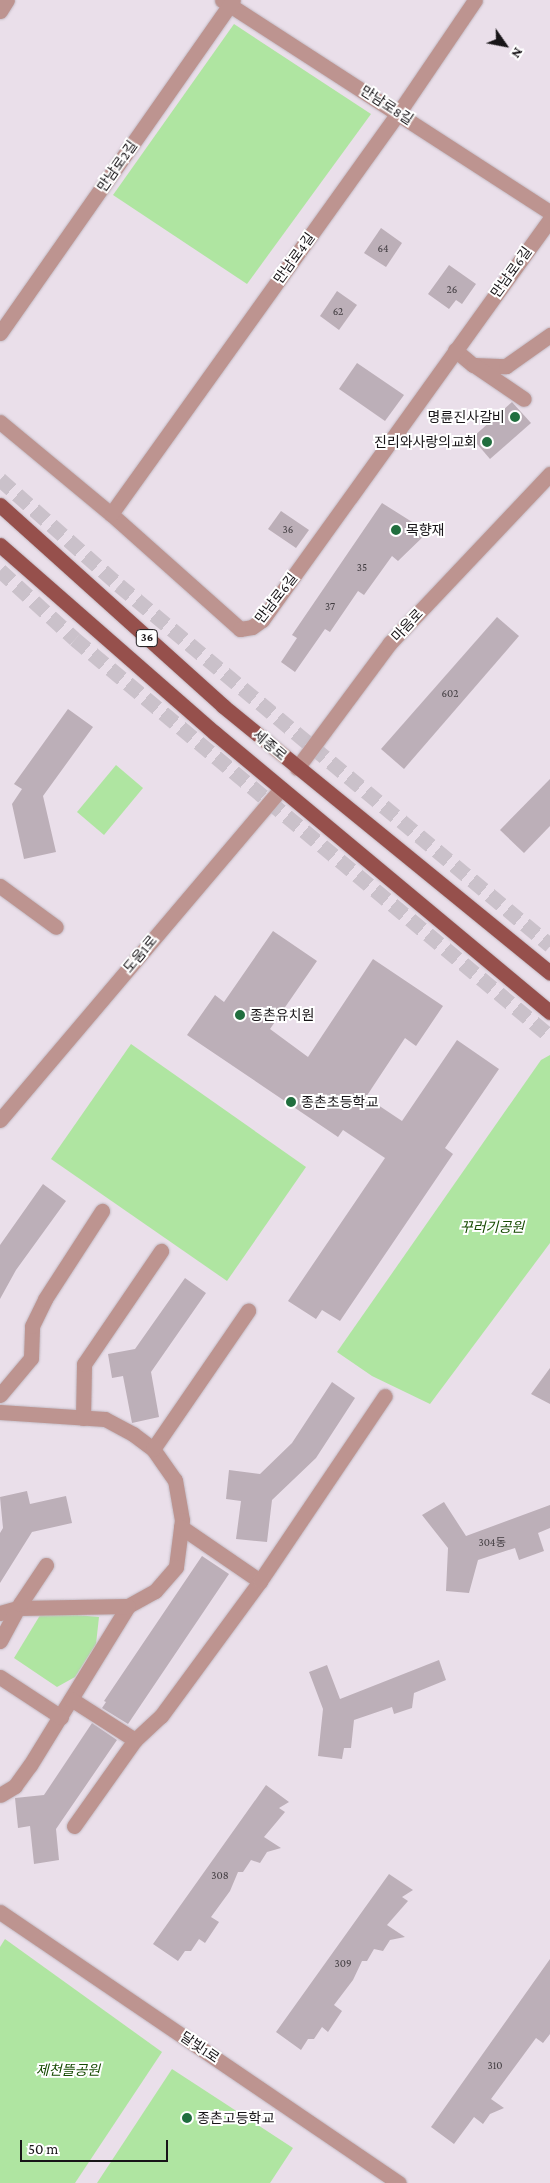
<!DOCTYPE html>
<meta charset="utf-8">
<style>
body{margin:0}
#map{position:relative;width:550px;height:2183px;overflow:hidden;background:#eadfea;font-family:"Crimson Pro","Noto Sans KR",serif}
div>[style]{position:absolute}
.green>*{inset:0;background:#afe5a1}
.building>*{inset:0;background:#bcafb8}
.highway-tunnel>*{height:15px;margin-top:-7.5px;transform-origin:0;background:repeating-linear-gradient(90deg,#cac1ca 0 15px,transparent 0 23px)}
.roads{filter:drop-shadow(0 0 1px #c4bbc4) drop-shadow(0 0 1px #c4bbc4)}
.minor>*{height:15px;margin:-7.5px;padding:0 7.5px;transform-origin:7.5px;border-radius:7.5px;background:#bd9490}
.major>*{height:15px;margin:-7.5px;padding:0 7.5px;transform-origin:7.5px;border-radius:7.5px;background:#96504c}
.dots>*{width:14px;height:14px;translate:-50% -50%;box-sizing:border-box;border:2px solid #fff;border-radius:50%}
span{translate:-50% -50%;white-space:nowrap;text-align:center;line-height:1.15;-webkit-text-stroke:4px #fff;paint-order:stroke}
.number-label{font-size:11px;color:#413c40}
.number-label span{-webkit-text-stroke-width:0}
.shield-label span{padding:1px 4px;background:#fff;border:1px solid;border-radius:4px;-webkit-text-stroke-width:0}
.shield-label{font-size:12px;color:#181518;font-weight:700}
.street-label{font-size:14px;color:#181518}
.poi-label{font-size:14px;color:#181518}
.right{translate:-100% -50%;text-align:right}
.left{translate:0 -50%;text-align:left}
.park-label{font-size:14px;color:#154a01;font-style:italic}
.north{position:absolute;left:480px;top:20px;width:50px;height:50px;-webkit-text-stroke:4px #fff;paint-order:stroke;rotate:123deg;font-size:14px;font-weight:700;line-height:20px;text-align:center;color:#181518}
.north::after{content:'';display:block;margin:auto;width:18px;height:22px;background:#181518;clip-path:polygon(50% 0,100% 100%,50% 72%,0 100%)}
.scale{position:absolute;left:20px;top:2140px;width:148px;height:22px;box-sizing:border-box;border:2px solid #181518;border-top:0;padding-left:6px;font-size:15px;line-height:18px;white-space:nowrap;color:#181518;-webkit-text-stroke:4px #fff;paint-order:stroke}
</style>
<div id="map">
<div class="green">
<i style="clip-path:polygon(234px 24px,371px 114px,247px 284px,113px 195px)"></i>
<i style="clip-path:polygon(116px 765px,143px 788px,104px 835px,77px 812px)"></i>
<i style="clip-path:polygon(131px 1044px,306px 1167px,227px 1281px,51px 1159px)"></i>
<i style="clip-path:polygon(550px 1055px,550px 1243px,430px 1404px,372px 1376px,337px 1352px,541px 1060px)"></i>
<i style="clip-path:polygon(42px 1612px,99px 1617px,96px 1644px,75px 1677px,57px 1687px,14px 1658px)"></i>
<i style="clip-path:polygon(5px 1939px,162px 2052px,75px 2183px,0 2183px,0 1947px)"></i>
<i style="clip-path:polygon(172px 2069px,293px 2148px,270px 2183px,97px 2183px)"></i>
</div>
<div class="building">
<i style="clip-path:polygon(381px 228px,402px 243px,386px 267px,364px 253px)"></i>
<i style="clip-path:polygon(449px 265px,476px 284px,462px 304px,456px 300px,449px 309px,428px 294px)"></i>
<i style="clip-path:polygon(337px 291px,357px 305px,339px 330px,320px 316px)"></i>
<i style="clip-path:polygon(357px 363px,404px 395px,385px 421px,339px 389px)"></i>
<i style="clip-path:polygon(512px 402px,531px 423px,490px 459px,472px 438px)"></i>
<i style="clip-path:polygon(382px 503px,428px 532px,398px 561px,392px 556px,364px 595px,358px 591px,330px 632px,325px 629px,295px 672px,281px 662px,297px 638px,292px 635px)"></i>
<i style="clip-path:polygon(281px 511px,309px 530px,296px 548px,268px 529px)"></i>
<i style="clip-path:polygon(497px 617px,519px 636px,404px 769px,381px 749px)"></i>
<i style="clip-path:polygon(68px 709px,93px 727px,43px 796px,56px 852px,24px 859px,12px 804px,22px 789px,14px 784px)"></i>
<i style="clip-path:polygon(550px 779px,550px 826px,524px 853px,500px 830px)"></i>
<i style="clip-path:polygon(273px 931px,317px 961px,270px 1029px,308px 1057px,373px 959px,443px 1006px,416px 1046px,405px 1038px,366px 1097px,402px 1121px,457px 1040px,499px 1069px,445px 1148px,453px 1154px,340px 1321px,322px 1310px,316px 1319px,288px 1301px,385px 1158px,343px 1130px,338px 1137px,187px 1035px,215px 995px,224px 1002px)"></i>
<i style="clip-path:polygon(43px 1184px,66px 1201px,16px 1270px,0 1299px,0 1245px)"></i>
<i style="clip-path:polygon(185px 1278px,206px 1293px,151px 1372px,159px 1417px,132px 1423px,123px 1376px,112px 1378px,108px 1354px,135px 1349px)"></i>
<i style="clip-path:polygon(550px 1368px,550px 1404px,531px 1394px)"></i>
<i style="clip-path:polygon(332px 1382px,355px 1398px,316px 1458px,272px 1500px,267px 1542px,236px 1539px,241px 1501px,226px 1499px,229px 1470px,260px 1474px,292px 1443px)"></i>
<i style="clip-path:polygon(27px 1491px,30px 1504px,66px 1496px,72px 1523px,32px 1532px,0 1583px,0 1533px,3px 1528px,0 1497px)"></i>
<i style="clip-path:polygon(444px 1502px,466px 1536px,550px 1505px,550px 1528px,538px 1533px,544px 1551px,519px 1560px,515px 1548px,478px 1560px,469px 1593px,446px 1591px,448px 1548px,422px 1515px)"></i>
<i style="clip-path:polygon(202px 1556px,229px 1574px,128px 1724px,102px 1708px,106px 1702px,104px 1701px)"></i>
<i style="clip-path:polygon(439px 1660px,446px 1680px,414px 1693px,412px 1708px,394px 1714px,392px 1707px,354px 1720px,351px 1748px,344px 1748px,342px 1759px,318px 1756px,323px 1709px,309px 1672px,327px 1665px,340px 1699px)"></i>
<i style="clip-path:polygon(92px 1723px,117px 1740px,56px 1829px,59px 1860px,34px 1864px,30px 1826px,18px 1828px,15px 1798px,44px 1795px)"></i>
<i style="clip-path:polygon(266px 1785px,289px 1802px,279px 1808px,285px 1812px,264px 1837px,281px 1848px,267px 1852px,260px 1863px,251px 1860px,243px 1872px,238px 1872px,230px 1891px,211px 1917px,219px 1922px,205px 1943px,199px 1939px,191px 1951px,185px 1951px,178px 1961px,153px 1944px)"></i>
<i style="clip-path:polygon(389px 1874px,413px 1890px,402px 1897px,408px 1901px,387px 1925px,405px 1937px,390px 1940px,383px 1951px,374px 1949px,367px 1961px,362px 1961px,353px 1980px,334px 2005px,342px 2011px,328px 2032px,322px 2027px,314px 2039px,308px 2039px,301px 2050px,276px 2032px)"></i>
<i style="clip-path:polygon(550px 1959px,550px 2034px,543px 2043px,536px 2038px,491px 2099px,504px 2108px,490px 2114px,483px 2124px,474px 2117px,454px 2144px,431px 2127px)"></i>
</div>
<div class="highway-tunnel">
<i style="left:0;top:479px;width:159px;rotate:41.7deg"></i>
<i style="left:119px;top:585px;width:562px;rotate:39.87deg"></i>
<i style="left:0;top:570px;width:102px;rotate:42.6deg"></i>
<i style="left:75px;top:639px;width:619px;rotate:39.89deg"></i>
</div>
<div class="roads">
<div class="minor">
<i style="left:222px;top:0;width:391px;rotate:32.9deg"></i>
<i style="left:0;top:11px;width:13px;rotate:-58deg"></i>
<i style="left:0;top:333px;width:406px;rotate:-55deg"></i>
<i style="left:455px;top:350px;width:23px;rotate:40deg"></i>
<i style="left:473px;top:365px;width:33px;rotate:2deg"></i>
<i style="left:506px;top:366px;width:54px;rotate:-35.2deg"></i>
<i style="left:474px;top:365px;width:60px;rotate:34.2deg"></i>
<i style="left:0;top:422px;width:144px;rotate:39.7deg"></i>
<i style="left:111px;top:514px;width:173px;rotate:41.7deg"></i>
<i style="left:240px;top:629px;width:12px;rotate:-9deg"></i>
<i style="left:252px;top:627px;width:12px;rotate:-35deg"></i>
<i style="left:262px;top:620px;width:494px;rotate:-54.3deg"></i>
<i style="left:111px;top:514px;width:495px;rotate:-54.4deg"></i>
<i style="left:399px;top:112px;width:135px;rotate:-55.8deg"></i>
<i style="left:297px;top:768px;width:156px;rotate:-53.4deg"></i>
<i style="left:390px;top:643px;width:233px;rotate:-46.6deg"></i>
<i style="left:0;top:886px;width:69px;rotate:36.2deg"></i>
<i style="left:0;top:1120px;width:434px;rotate:-49.7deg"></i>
<i style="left:0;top:1395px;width:48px;rotate:-50deg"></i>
<i style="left:31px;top:1358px;width:32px;rotate:-88deg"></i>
<i style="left:32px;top:1326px;width:30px;rotate:-64deg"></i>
<i style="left:45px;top:1299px;width:105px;rotate:-57.1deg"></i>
<i style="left:0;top:1412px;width:105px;rotate:3.8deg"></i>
<i style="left:105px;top:1419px;width:32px;rotate:28deg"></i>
<i style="left:133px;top:1434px;width:25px;rotate:37deg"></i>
<i style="left:153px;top:1449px;width:38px;rotate:55deg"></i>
<i style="left:175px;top:1480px;width:41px;rotate:80.1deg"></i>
<i style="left:182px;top:1520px;width:47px;rotate:97.3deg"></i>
<i style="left:176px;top:1567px;width:32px;rotate:131deg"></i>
<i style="left:155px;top:1591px;width:31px;rotate:151deg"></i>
<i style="left:128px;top:1606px;width:187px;rotate:121.6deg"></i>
<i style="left:30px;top:1765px;width:26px;rotate:126deg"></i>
<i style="left:15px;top:1786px;width:17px;rotate:149deg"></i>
<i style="left:83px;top:1418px;width:54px;rotate:-88.9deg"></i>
<i style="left:84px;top:1364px;width:137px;rotate:-55.7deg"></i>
<i style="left:153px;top:1449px;width:168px;rotate:-55.5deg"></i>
<i style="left:181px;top:1527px;width:96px;rotate:34.4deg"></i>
<i style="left:0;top:1613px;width:19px;rotate:-16deg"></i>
<i style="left:18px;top:1608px;width:110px;rotate:-1deg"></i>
<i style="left:0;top:1641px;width:42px;rotate:-61.6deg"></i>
<i style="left:20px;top:1604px;width:47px;rotate:-56.3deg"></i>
<i style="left:0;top:1677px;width:73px;rotate:33.3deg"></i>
<i style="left:71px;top:1699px;width:76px;rotate:32.6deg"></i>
<i style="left:74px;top:1826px;width:105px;rotate:-54.7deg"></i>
<i style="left:135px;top:1740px;width:35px;rotate:-43deg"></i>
<i style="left:161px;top:1716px;width:167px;rotate:-53.7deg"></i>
<i style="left:260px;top:1581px;width:223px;rotate:-56deg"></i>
<i style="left:0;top:1912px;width:482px;rotate:34.2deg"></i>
</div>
<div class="major">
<i style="left:0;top:505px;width:300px;rotate:42deg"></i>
<i style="left:223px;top:706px;width:422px;rotate:39.2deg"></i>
<i style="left:0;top:545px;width:286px;rotate:41.2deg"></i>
<i style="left:215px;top:733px;width:436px;rotate:39.8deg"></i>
</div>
</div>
<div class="dots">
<i style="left:515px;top:417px;background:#206e3e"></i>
<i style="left:487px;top:442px;background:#206e3e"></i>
<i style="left:396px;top:530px;background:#206e3e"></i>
<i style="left:240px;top:1015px;background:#206e3e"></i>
<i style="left:291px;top:1102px;background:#206e3e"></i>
<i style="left:187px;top:2118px;background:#206e3e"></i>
</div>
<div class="number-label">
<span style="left:383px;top:248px">64</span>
<span style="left:452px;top:289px">26</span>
<span style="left:338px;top:311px">62</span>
<span style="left:288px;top:529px">36</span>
<span style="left:362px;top:567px">35</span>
<span style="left:330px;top:606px">37</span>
<span style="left:450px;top:693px">602</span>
<span style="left:492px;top:1542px">304동</span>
<span style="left:220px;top:1875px">308</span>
<span style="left:343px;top:1963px">309</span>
<span style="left:495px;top:2065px">310</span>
</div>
<div class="shield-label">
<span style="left:147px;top:638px">36</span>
</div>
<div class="street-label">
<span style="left:387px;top:105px;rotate:33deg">만남로8길</span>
<span style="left:117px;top:166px;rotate:-55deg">만남로2길</span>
<span style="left:294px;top:258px;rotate:-54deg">만남로4길</span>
<span style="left:511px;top:272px;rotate:-54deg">만남로6길</span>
<span style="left:276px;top:598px;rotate:-52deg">만남로6길</span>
<span style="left:407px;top:625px;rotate:-47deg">마음로</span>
<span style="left:270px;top:745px;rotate:40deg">세종로</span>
<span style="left:140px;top:954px;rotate:-50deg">도움1로</span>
<span style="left:200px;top:2047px;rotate:34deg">달빛1로</span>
</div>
<div class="poi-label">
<span class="right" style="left:505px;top:417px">명륜진사갈비</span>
<span class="right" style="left:477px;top:442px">진리와사랑의교회</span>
<span class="left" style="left:406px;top:530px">목향재</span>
<span class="left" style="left:250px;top:1015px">종촌유치원</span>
<span class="left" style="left:301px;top:1102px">종촌초등학교</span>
<span class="left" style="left:197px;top:2118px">종촌고등학교</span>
</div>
<div class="park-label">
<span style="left:492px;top:1227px">꾸러기공원</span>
<span style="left:68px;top:2070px">제천뜰공원</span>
</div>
<div class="north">N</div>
<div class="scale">50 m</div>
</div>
